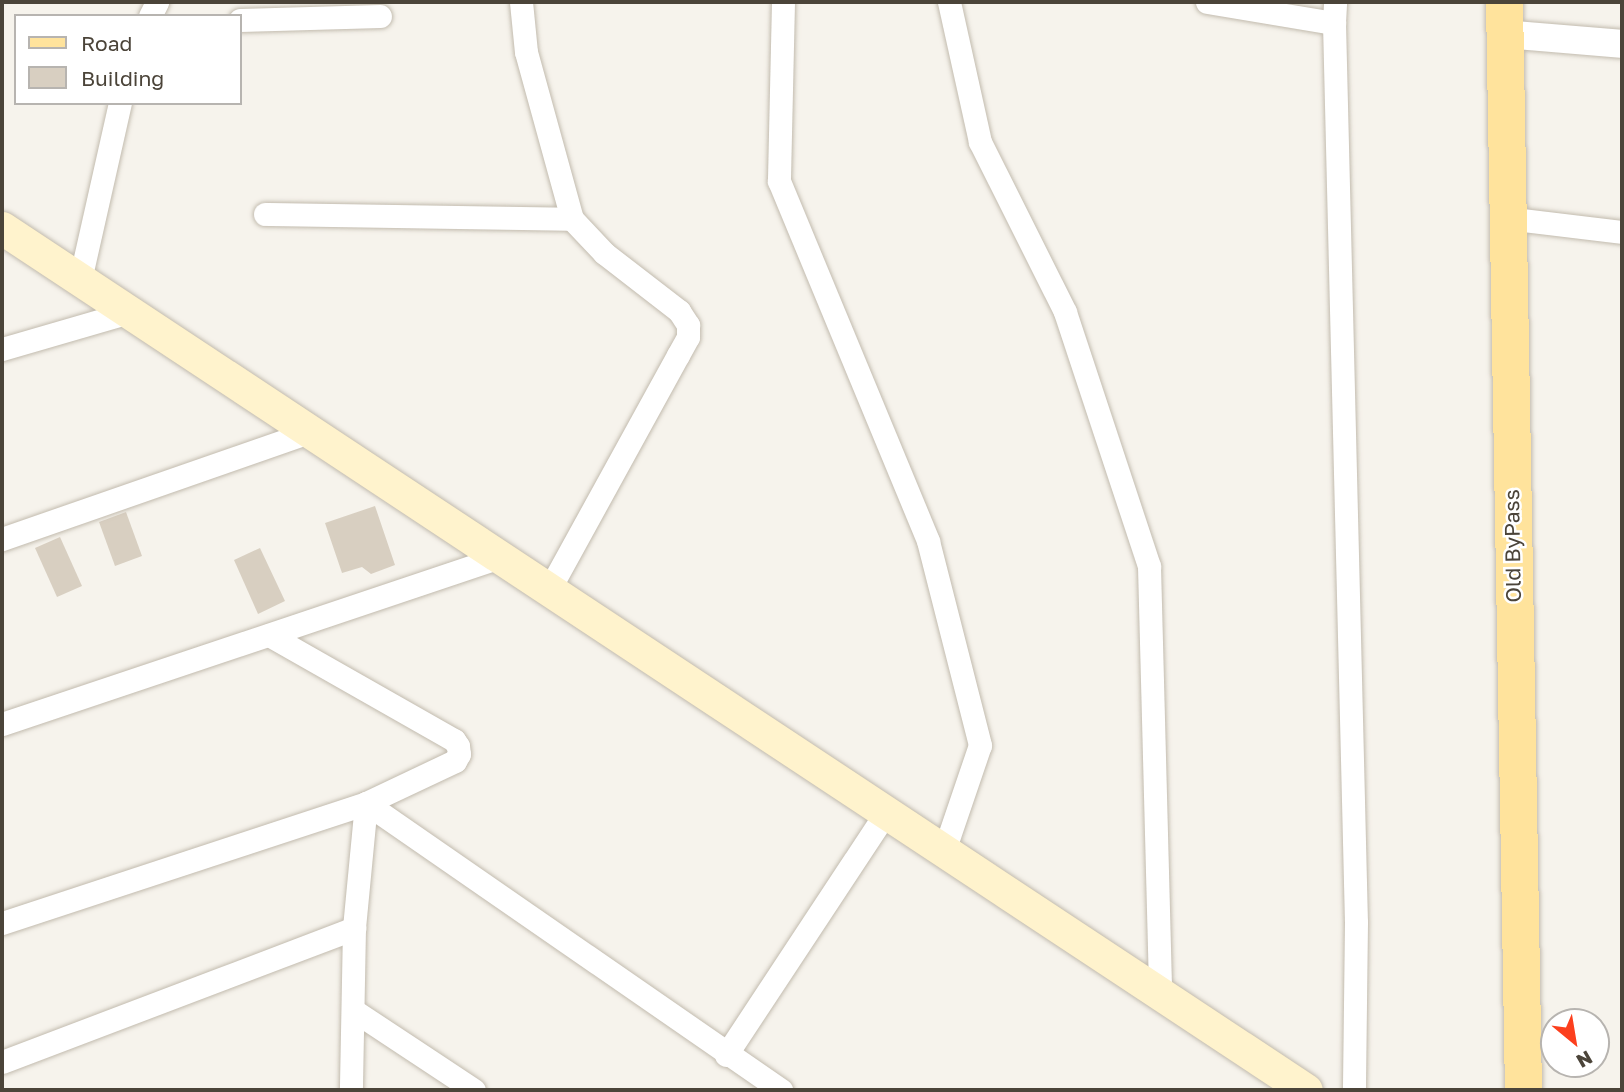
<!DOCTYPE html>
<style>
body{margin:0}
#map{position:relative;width:1624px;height:1092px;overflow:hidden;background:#f6f3ec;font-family:"Golos Text",sans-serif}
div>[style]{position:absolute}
.building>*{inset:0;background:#d8cfc1}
.roads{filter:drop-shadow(0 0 2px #c2bbae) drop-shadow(0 0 2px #c2bbae)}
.minor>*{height:23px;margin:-11.5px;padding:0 11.5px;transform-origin:11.5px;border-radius:11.5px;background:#fff}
.tertiary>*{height:28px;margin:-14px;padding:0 14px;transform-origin:14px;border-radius:14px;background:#fff}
.secondary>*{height:33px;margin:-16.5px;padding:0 16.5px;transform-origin:16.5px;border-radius:16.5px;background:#fff3cd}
.primary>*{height:37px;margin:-18.5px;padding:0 18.5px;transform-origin:18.5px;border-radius:18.5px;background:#ffe39c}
span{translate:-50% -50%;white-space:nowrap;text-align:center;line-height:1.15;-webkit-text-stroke:5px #fff;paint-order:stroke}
.street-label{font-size:21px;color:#4b4439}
.frame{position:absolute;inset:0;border:4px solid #4b4439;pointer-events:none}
.legend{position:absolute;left:14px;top:14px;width:228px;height:91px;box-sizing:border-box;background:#fff;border:2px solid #b7b4b0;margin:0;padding:9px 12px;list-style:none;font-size:21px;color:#4b4439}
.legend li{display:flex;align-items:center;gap:14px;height:35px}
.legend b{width:35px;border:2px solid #b7b4b0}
.north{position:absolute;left:1540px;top:1008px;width:70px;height:70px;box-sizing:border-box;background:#fff;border:2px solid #b7b4b0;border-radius:50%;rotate:150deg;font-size:19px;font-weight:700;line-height:28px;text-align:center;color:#4b4439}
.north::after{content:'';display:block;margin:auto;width:24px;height:32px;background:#fc3f1d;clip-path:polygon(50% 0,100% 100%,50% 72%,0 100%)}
</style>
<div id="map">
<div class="building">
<i style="clip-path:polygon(375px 506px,395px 565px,371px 574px,362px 567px,342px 573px,325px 523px)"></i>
<i style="clip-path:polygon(126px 512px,142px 556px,115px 566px,99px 522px)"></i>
<i style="clip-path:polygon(60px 537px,82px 586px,57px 597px,35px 548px)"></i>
<i style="clip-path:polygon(260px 548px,285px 601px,258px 614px,234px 560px)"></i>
</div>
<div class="roads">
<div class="minor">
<i style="left:521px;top:2px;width:50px;rotate:84.3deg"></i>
<i style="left:526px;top:52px;width:173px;rotate:74.6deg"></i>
<i style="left:572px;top:219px;width:47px;rotate:46.7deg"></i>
<i style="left:604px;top:253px;width:95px;rotate:37.7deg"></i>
<i style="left:679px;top:311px;width:17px;rotate:57deg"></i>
<i style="left:688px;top:325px;width:12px;rotate:90deg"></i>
<i style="left:688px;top:337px;width:21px;rotate:119deg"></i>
<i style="left:678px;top:355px;width:268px;rotate:118.8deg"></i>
<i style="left:783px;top:2px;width:179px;rotate:91.3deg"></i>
<i style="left:779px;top:181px;width:390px;rotate:67.5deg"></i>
<i style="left:928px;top:541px;width:211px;rotate:75.7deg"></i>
<i style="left:980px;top:745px;width:112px;rotate:108.8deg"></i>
<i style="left:949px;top:2px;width:143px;rotate:77.5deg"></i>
<i style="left:980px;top:142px;width:190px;rotate:63.4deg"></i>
<i style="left:1065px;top:312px;width:268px;rotate:71.7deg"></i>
<i style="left:1149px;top:566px;width:427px;rotate:88.5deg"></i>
<i style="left:1207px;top:2px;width:129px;rotate:9.4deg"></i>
<i style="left:1334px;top:23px;width:21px;rotate:-87deg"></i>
<i style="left:150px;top:16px;width:16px;rotate:-63deg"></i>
<i style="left:240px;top:20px;width:140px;rotate:-1.6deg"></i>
<i style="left:1334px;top:23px;width:899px;rotate:88.6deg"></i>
<i style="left:1356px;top:922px;width:168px;rotate:90.7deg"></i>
<i style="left:265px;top:214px;width:307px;rotate:0.9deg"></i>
<i style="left:1506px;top:218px;width:117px;rotate:6.9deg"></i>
<i style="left:80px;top:280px;width:181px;rotate:-77.3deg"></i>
<i style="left:2px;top:349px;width:132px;rotate:-16.2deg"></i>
<i style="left:2px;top:539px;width:326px;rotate:-19.2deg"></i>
<i style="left:269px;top:635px;width:213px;rotate:29.6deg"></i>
<i style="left:454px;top:740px;width:7px;rotate:56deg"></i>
<i style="left:458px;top:746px;width:8px;rotate:83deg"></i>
<i style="left:459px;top:754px;width:8px;rotate:120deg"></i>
<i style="left:455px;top:761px;width:98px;rotate:154.7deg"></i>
<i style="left:366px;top:803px;width:126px;rotate:95.5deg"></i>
<i style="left:354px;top:928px;width:162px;rotate:91.1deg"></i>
<i style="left:2px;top:724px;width:525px;rotate:-18.54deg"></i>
<i style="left:2px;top:923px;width:383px;rotate:-18.2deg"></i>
<i style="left:366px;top:803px;width:505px;rotate:34.67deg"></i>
<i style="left:353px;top:1010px;width:145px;rotate:33.5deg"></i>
<i style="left:726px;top:1055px;width:291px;rotate:-56.6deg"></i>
<i style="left:2px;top:1062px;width:377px;rotate:-20.8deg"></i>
</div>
<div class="tertiary">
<i style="left:1504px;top:34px;width:118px;rotate:4.8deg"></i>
</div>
<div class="secondary">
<i style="left:2px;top:228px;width:1563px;rotate:33.47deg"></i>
</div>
<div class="primary">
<i style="left:1504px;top:2px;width:1088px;rotate:89deg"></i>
</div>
</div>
<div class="street-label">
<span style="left:1512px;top:546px;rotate:-91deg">Old ByPass</span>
</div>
<div class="frame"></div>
<ul class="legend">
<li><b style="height:9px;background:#ffe39c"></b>Road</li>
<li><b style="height:19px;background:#d8cfc1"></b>Building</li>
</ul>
<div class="north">N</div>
</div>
